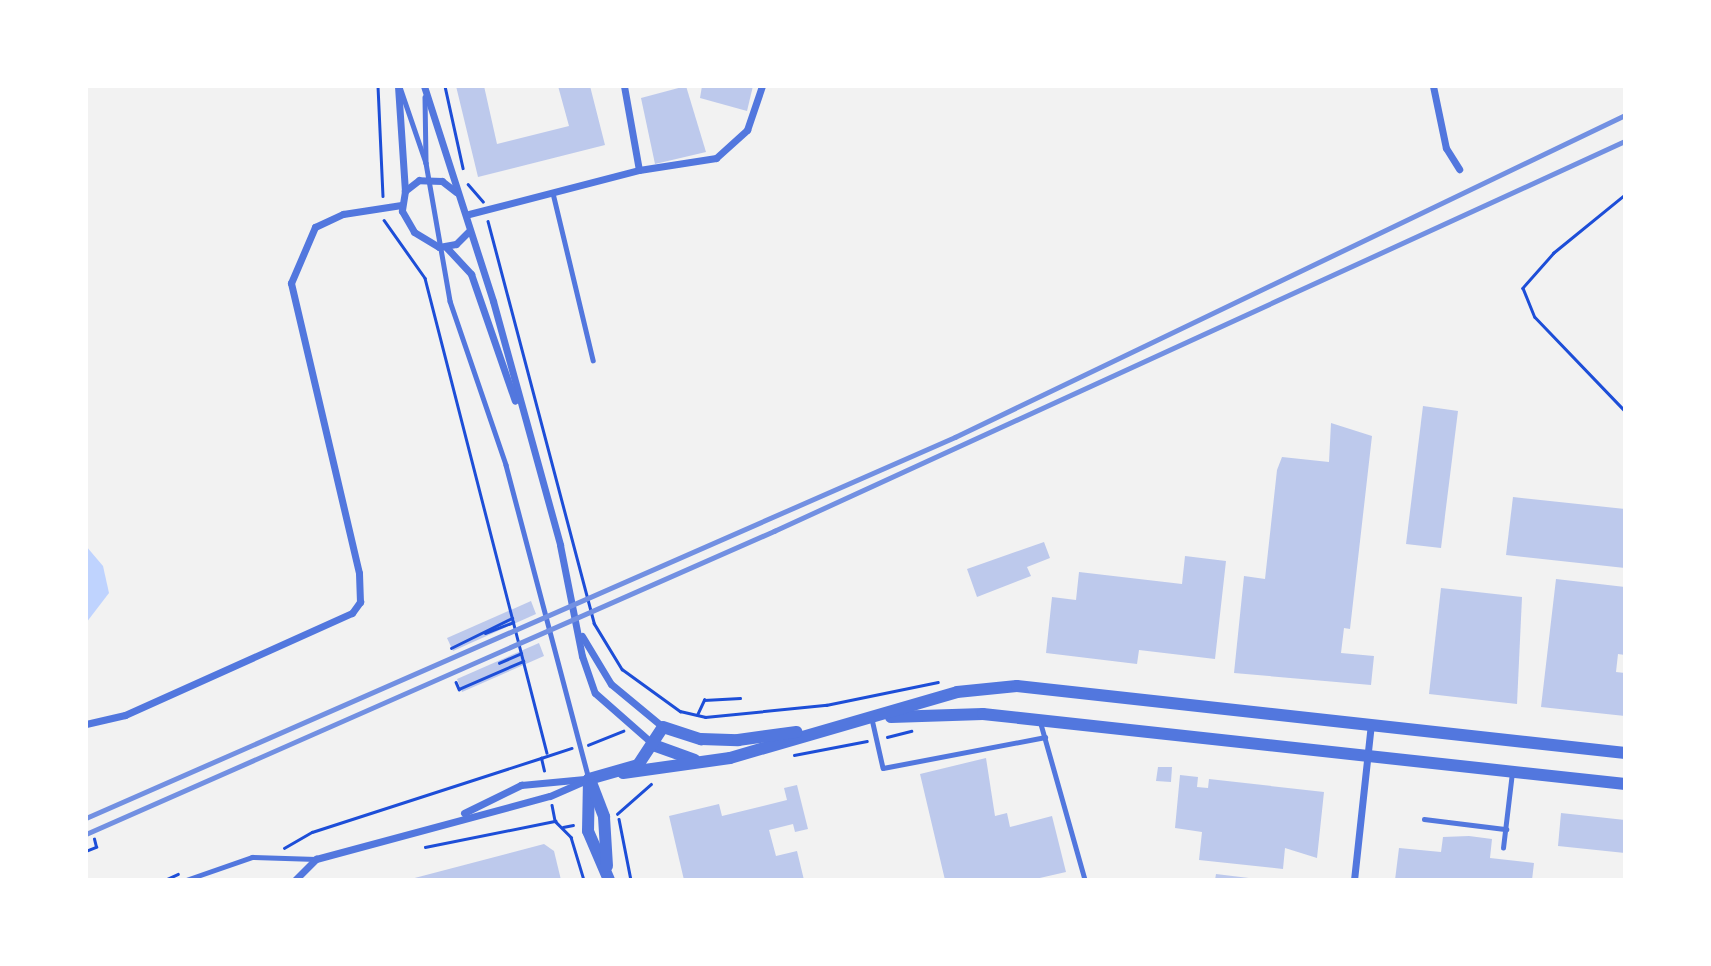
<!DOCTYPE html>
<style>
body{margin:0}
#map{position:relative;width:1711px;height:966px;overflow:hidden;background:#f2f2f2;font-family:"Fira Sans Condensed",sans-serif}
div>[style]{position:absolute}
.water>*{inset:0;background:#bfd3fe}
.building>*{inset:0;background:#bdc9ec}
.path>*{height:2.5px;margin:-1.25px;padding:0 1.25px;transform-origin:1.25px;border-radius:1.25px;background:#1d4ed8}
.service>*{height:4.5px;margin:-2.25px;padding:0 2.25px;transform-origin:2.25px;border-radius:2.25px;background:#5277de}
.minor>*{height:7px;margin:-3.5px;padding:0 3.5px;transform-origin:3.5px;border-radius:3.5px;background:#5277de}
.tertiary>*{height:12px;margin:-6px;padding:0 6px;transform-origin:6px;border-radius:6px;background:#5277de}
.rail>*{height:4.5px;margin:-2.25px;padding:0 2.25px;transform-origin:2.25px;border-radius:2.25px;background:#7290e2}
span{translate:-50% -50%;white-space:nowrap;text-align:center;line-height:1.15;-webkit-text-stroke:5px #fff;paint-order:stroke}
.frame{position:absolute;inset:0;border:88px solid #fff;pointer-events:none}
</style>
<div id="map">
<div class="water">
<i style="clip-path:polygon(86px 546px,103px 566px,109px 593px,86px 623px)"></i>
</div>
<div class="building">
<i style="clip-path:polygon(456px 86px,484px 86px,497px 144px,569px 126px,558px 86px,590px 86px,605px 145px,478px 177px)"></i>
<i style="clip-path:polygon(686px 86px,706px 152px,655px 164px,641px 98px)"></i>
<i style="clip-path:polygon(702px 86px,753px 86px,747px 111px,700px 98px)"></i>
<i style="clip-path:polygon(1423px 406px,1458px 411px,1441px 548px,1406px 544px)"></i>
<i style="clip-path:polygon(1331px 423px,1372px 436px,1350px 629px,1344px 628px,1341px 653px,1374px 656px,1371px 685px,1234px 673px,1244px 576px,1265px 579px,1277px 470px,1282px 457px,1329px 462px)"></i>
<i style="clip-path:polygon(1513px 497px,1625px 509px,1625px 568px,1506px 555px)"></i>
<i style="clip-path:polygon(1044px 542px,1050px 558px,1027px 567px,1031px 576px,977px 597px,967px 569px)"></i>
<i style="clip-path:polygon(1185px 556px,1226px 561px,1215px 659px,1139px 650px,1137px 664px,1046px 653px,1052px 597px,1076px 600px,1079px 572px,1182px 584px)"></i>
<i style="clip-path:polygon(1556px 579px,1625px 587px,1625px 655px,1618px 654px,1616px 672px,1625px 673px,1625px 716px,1541px 707px)"></i>
<i style="clip-path:polygon(1441px 588px,1522px 597px,1517px 704px,1429px 694px)"></i>
<i style="clip-path:polygon(531px 601px,536px 614px,453px 651px,447px 638px)"></i>
<i style="clip-path:polygon(539px 643px,544px 656px,462px 692px,457px 679px)"></i>
<i style="clip-path:polygon(986px 758px,995px 816px,1007px 813px,1010px 827px,1052px 816px,1066px 872px,1031px 880px,945px 880px,920px 774px)"></i>
<i style="clip-path:polygon(1158px 767px,1172px 767px,1171px 782px,1156px 781px)"></i>
<i style="clip-path:polygon(1180px 775px,1198px 777px,1197px 787px,1208px 788px,1209px 779px,1324px 792px,1317px 858px,1285px 848px,1283px 869px,1199px 860px,1202px 832px,1175px 828px)"></i>
<i style="clip-path:polygon(797px 785px,808px 829px,795px 832px,793px 824px,769px 830px,776px 856px,797px 851px,804px 880px,684px 880px,669px 816px,719px 804px,722px 816px,787px 800px,784px 788px)"></i>
<i style="clip-path:polygon(1561px 813px,1625px 820px,1625px 853px,1558px 846px)"></i>
<i style="clip-path:polygon(1469px 836px,1492px 839px,1490px 858px,1534px 863px,1532px 880px,1395px 880px,1399px 848px,1441px 852px,1443px 837px)"></i>
<i style="clip-path:polygon(544px 844px,554px 851px,561px 880px,407px 880px)"></i>
<i style="clip-path:polygon(1216px 874px,1257px 879px,1257px 880px,1215px 880px)"></i>
</div>
<div class="path">
<i style="left:378px;top:86px;width:110px;rotate:87.4deg"></i>
<i style="left:445px;top:86px;width:84px;rotate:77.6deg"></i>
<i style="left:468px;top:184px;width:23px;rotate:49deg"></i>
<i style="left:1625px;top:195px;width:92px;rotate:140.8deg"></i>
<i style="left:1554px;top:253px;width:47px;rotate:131.5deg"></i>
<i style="left:1523px;top:288px;width:31px;rotate:68deg"></i>
<i style="left:1535px;top:317px;width:130px;rotate:46.2deg"></i>
<i style="left:384px;top:220px;width:71px;rotate:54.7deg"></i>
<i style="left:425px;top:278px;width:490px;rotate:75.6deg"></i>
<i style="left:488px;top:221px;width:416px;rotate:75.2deg"></i>
<i style="left:594px;top:623px;width:54px;rotate:58.7deg"></i>
<i style="left:622px;top:669px;width:72px;rotate:35.9deg"></i>
<i style="left:680px;top:711px;width:26px;rotate:13deg"></i>
<i style="left:705px;top:717px;width:122px;rotate:-5.7deg"></i>
<i style="left:826px;top:705px;width:114px;rotate:-11.6deg"></i>
<i style="left:485px;top:633px;width:30px;rotate:-21deg"></i>
<i style="left:451px;top:648px;width:68px;rotate:-26.2deg"></i>
<i style="left:499px;top:663px;width:24px;rotate:-24deg"></i>
<i style="left:456px;top:682px;width:8px;rotate:67deg"></i>
<i style="left:459px;top:689px;width:70px;rotate:-23.6deg"></i>
<i style="left:697px;top:715px;width:17px;rotate:-65deg"></i>
<i style="left:704px;top:700px;width:36px;rotate:-3deg"></i>
<i style="left:887px;top:737px;width:25px;rotate:-14deg"></i>
<i style="left:588px;top:745px;width:38px;rotate:-22deg"></i>
<i style="left:794px;top:755px;width:74px;rotate:-10.9deg"></i>
<i style="left:544px;top:771px;width:13px;rotate:-103deg"></i>
<i style="left:541px;top:758px;width:32px;rotate:-18deg"></i>
<i style="left:552px;top:805px;width:16px;rotate:79deg"></i>
<i style="left:555px;top:821px;width:23px;rotate:45deg"></i>
<i style="left:571px;top:837px;width:45px;rotate:73.2deg"></i>
<i style="left:617px;top:814px;width:45px;rotate:-41.4deg"></i>
<i style="left:619px;top:819px;width:62px;rotate:78.9deg"></i>
<i style="left:563px;top:827px;width:10px;rotate:-11deg"></i>
<i style="left:425px;top:847px;width:133px;rotate:-11.3deg"></i>
<i style="left:284px;top:848px;width:32px;rotate:-30deg"></i>
<i style="left:312px;top:832px;width:241px;rotate:-17.9deg"></i>
<i style="left:86px;top:851px;width:11px;rotate:-22deg"></i>
<i style="left:96px;top:847px;width:8px;rotate:-104deg"></i>
<i style="left:165px;top:880px;width:14px;rotate:-25deg"></i>
</div>
<div class="service">
<i style="left:400px;top:87px;width:80px;rotate:71.1deg"></i>
<i style="left:425px;top:97px;width:66px;rotate:89.1deg"></i>
<i style="left:426px;top:163px;width:140px;rotate:80.1deg"></i>
<i style="left:450px;top:301px;width:173px;rotate:71.1deg"></i>
<i style="left:506px;top:465px;width:322px;rotate:75.2deg"></i>
<i style="left:553px;top:193px;width:172px;rotate:76.5deg"></i>
<i style="left:872px;top:719px;width:50px;rotate:77.3deg"></i>
<i style="left:883px;top:768px;width:165px;rotate:-10.8deg"></i>
<i style="left:1041px;top:724px;width:162px;rotate:74.2deg"></i>
<i style="left:1424px;top:819px;width:83px;rotate:7deg"></i>
<i style="left:1503px;top:848px;width:77px;rotate:-83.2deg"></i>
<i style="left:186px;top:880px;width:70px;rotate:-19.2deg"></i>
<i style="left:252px;top:857px;width:64px;rotate:1.8deg"></i>
</div>
<div class="minor">
<i style="left:398px;top:86px;width:105px;rotate:86.2deg"></i>
<i style="left:424px;top:86px;width:226px;rotate:72.2deg"></i>
<i style="left:493px;top:301px;width:253px;rotate:74.6deg"></i>
<i style="left:560px;top:545px;width:113px;rotate:78.8deg"></i>
<i style="left:582px;top:656px;width:39px;rotate:71deg"></i>
<i style="left:595px;top:693px;width:79px;rotate:41.4deg"></i>
<i style="left:624px;top:86px;width:85px;rotate:79.9deg"></i>
<i style="left:1433px;top:86px;width:63px;rotate:78.2deg"></i>
<i style="left:1446px;top:148px;width:25px;rotate:58deg"></i>
<i style="left:456px;top:192px;width:18px;rotate:-142deg"></i>
<i style="left:442px;top:181px;width:23px;rotate:-178deg"></i>
<i style="left:419px;top:180px;width:18px;rotate:142deg"></i>
<i style="left:405px;top:191px;width:20px;rotate:99deg"></i>
<i style="left:402px;top:211px;width:24px;rotate:60deg"></i>
<i style="left:414px;top:232px;width:29px;rotate:31deg"></i>
<i style="left:439px;top:247px;width:17px;rotate:-10deg"></i>
<i style="left:456px;top:244px;width:17px;rotate:-45deg"></i>
<i style="left:469px;top:214px;width:176px;rotate:-14.5deg"></i>
<i style="left:639px;top:170px;width:78px;rotate:-8.9deg"></i>
<i style="left:716px;top:158px;width:42px;rotate:-42.1deg"></i>
<i style="left:747px;top:130px;width:46px;rotate:-71.2deg"></i>
<i style="left:446px;top:247px;width:37px;rotate:47deg"></i>
<i style="left:471px;top:274px;width:134px;rotate:70.9deg"></i>
<i style="left:582px;top:636px;width:56px;rotate:58.9deg"></i>
<i style="left:611px;top:684px;width:67px;rotate:39.6deg"></i>
<i style="left:86px;top:724px;width:40px;rotate:-13deg"></i>
<i style="left:125px;top:715px;width:249px;rotate:-24.2deg"></i>
<i style="left:352px;top:613px;width:14px;rotate:-54deg"></i>
<i style="left:360px;top:602px;width:29px;rotate:-92deg"></i>
<i style="left:359px;top:573px;width:298px;rotate:-103.2deg"></i>
<i style="left:291px;top:283px;width:61px;rotate:-66.8deg"></i>
<i style="left:315px;top:227px;width:31px;rotate:-25deg"></i>
<i style="left:343px;top:214px;width:59px;rotate:-8.8deg"></i>
<i style="left:464px;top:813px;width:64px;rotate:-26.2deg"></i>
<i style="left:521px;top:785px;width:64px;rotate:-5.4deg"></i>
<i style="left:295px;top:880px;width:30px;rotate:-45deg"></i>
<i style="left:316px;top:859px;width:242px;rotate:-15.1deg"></i>
<i style="left:550px;top:796px;width:43px;rotate:-23.6deg"></i>
<i style="left:1354px;top:880px;width:157px;rotate:-83.8deg"></i>
</div>
<div class="tertiary">
<i style="left:891px;top:717px;width:92px;rotate:-1.9deg"></i>
<i style="left:983px;top:714px;width:646px;rotate:6.22deg"></i>
<i style="left:656px;top:746px;width:41px;rotate:19.7deg"></i>
<i style="left:623px;top:773px;width:108px;rotate:-8deg"></i>
<i style="left:730px;top:758px;width:236px;rotate:-16.2deg"></i>
<i style="left:957px;top:692px;width:60px;rotate:-5.7deg"></i>
<i style="left:1017px;top:686px;width:612px;rotate:6.29deg"></i>
<i style="left:589px;top:779px;width:51px;rotate:-15.9deg"></i>
<i style="left:638px;top:765px;width:45px;rotate:-56.7deg"></i>
<i style="left:663px;top:727px;width:40px;rotate:18deg"></i>
<i style="left:701px;top:739px;width:37px;rotate:2deg"></i>
<i style="left:738px;top:740px;width:59px;rotate:-7.9deg"></i>
<i style="left:589px;top:779px;width:52px;rotate:91.1deg"></i>
<i style="left:588px;top:831px;width:53px;rotate:66.8deg"></i>
<i style="left:592px;top:785px;width:34px;rotate:69deg"></i>
<i style="left:604px;top:817px;width:49px;rotate:86.5deg"></i>
</div>
<div class="rail">
<i style="left:86px;top:818px;width:949px;rotate:-23.67deg"></i>
<i style="left:955px;top:437px;width:743px;rotate:-25.67deg"></i>
<i style="left:86px;top:834px;width:752px;rotate:-23.77deg"></i>
<i style="left:774px;top:531px;width:936px;rotate:-24.62deg"></i>
</div>
<div class="frame"></div>
</div>
